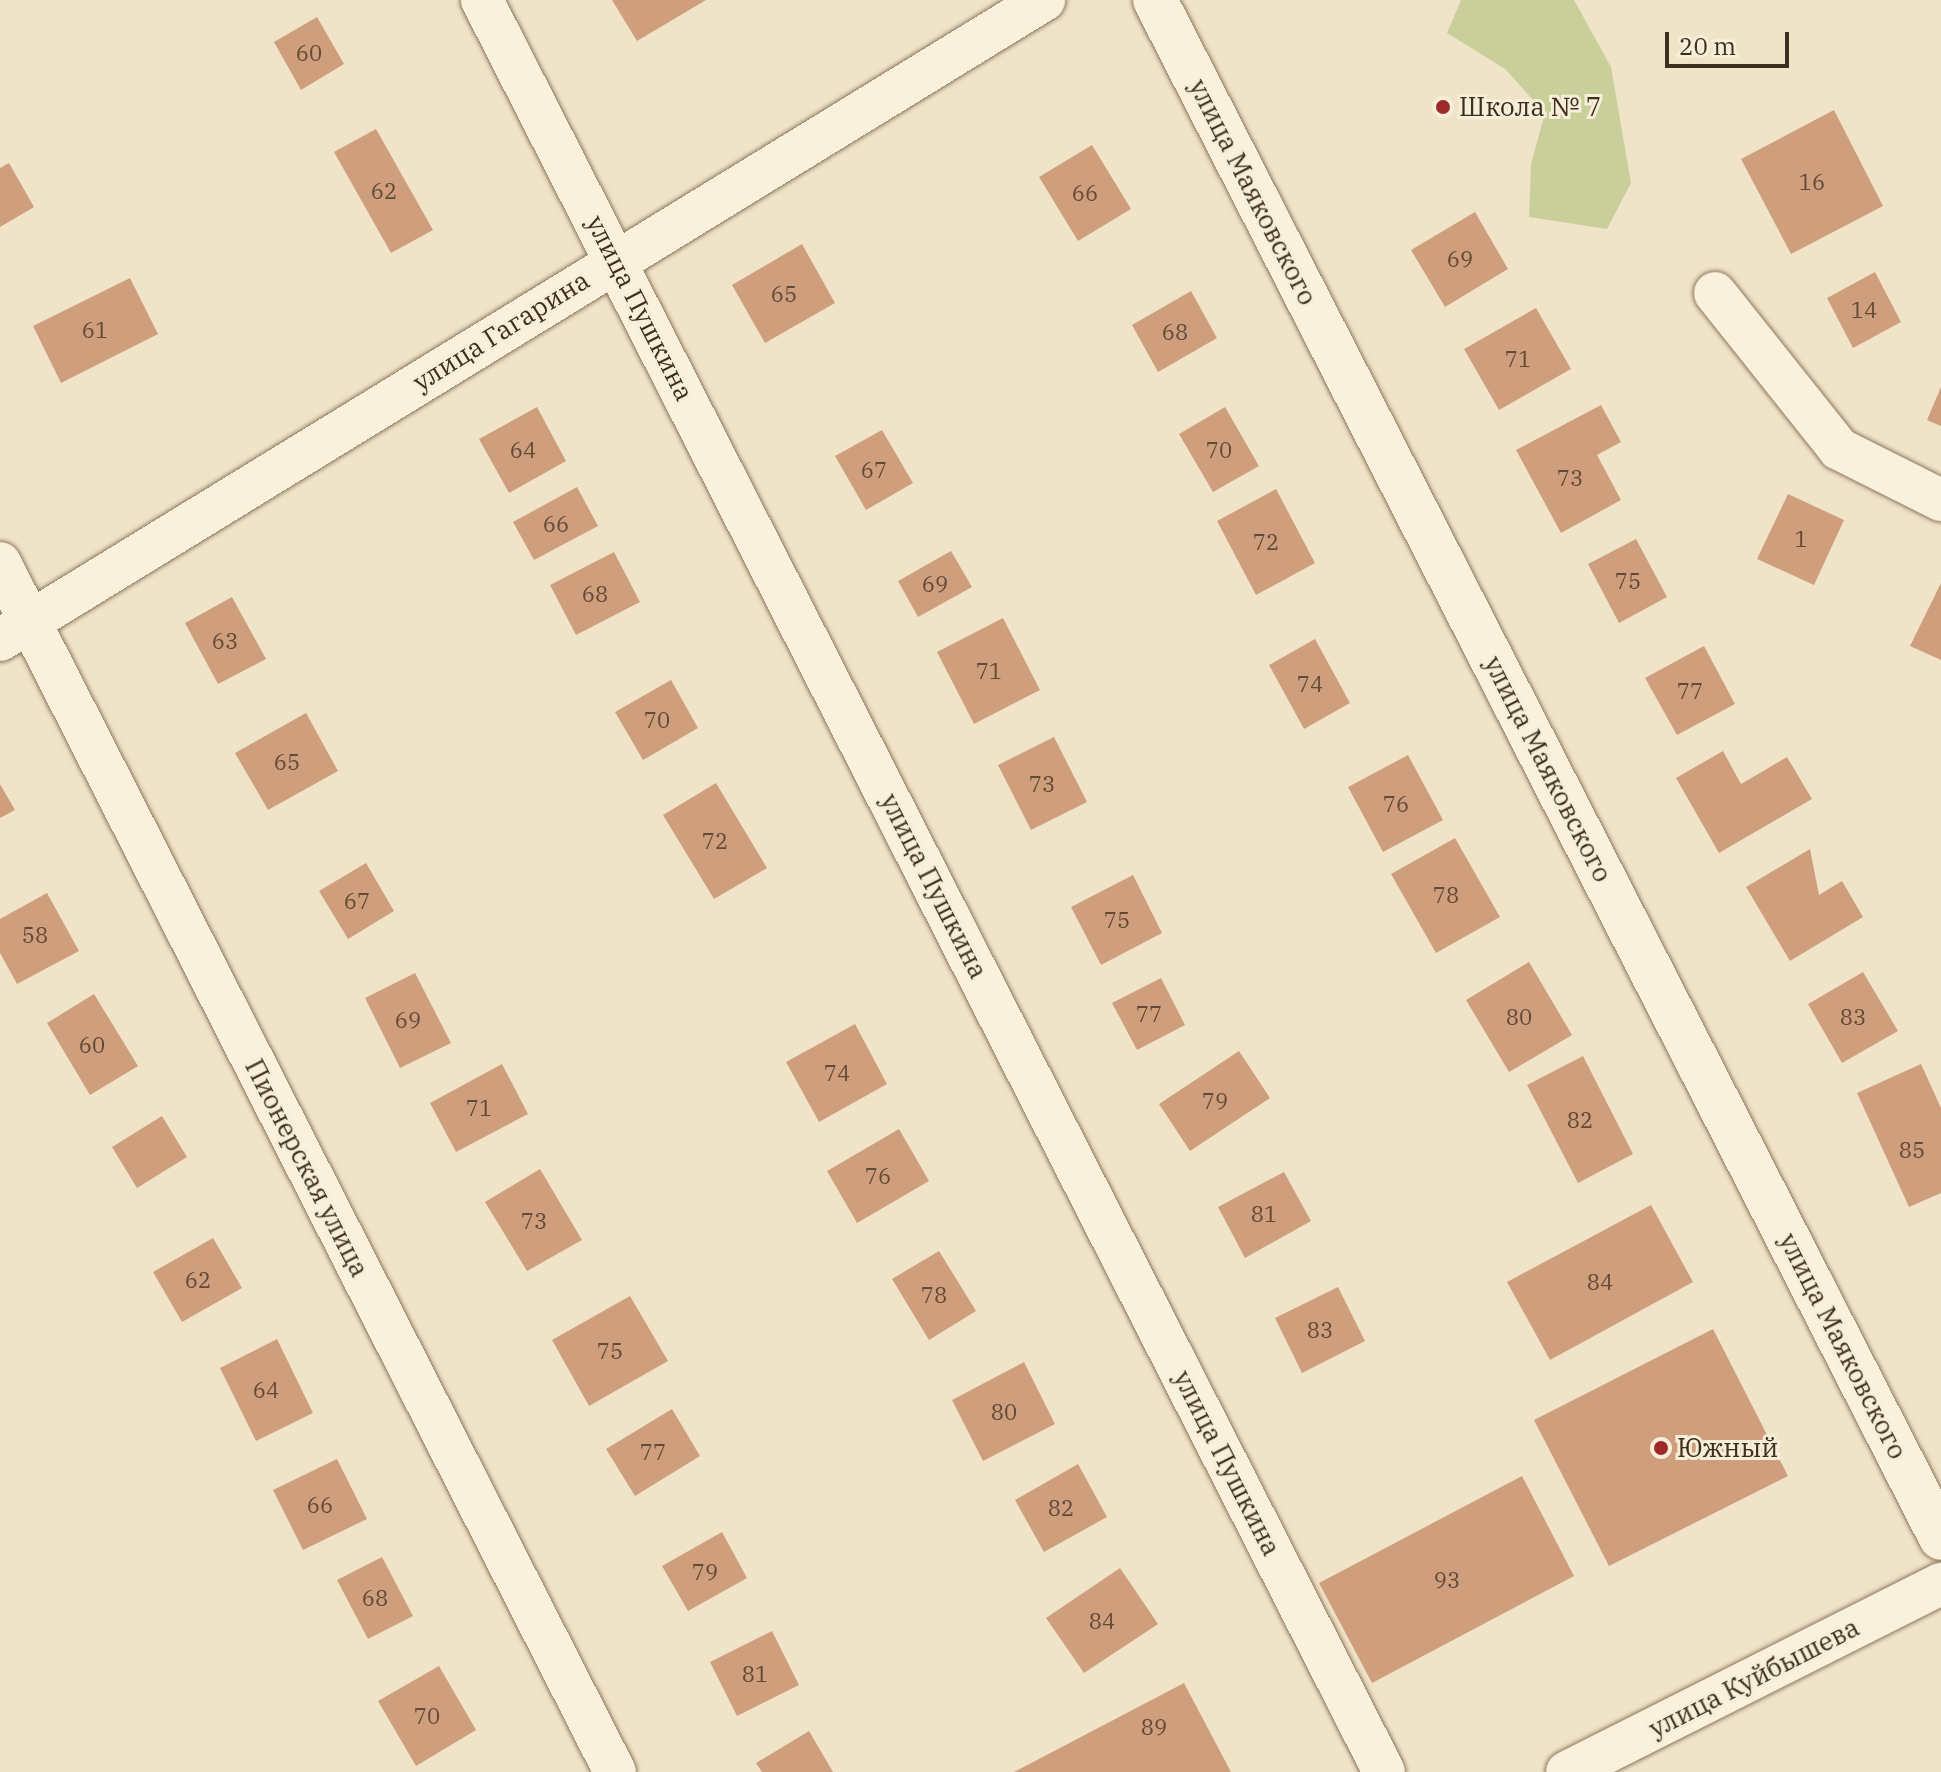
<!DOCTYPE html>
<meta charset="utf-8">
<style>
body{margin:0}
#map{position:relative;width:1941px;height:1772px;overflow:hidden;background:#f0e4c8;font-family:"IBM Plex Serif",serif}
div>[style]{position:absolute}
.green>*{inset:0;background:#c9cf9b}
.building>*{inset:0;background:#cf9f7d}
.roads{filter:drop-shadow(0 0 2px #8d765c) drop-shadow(0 0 2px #8d765c)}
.minor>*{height:42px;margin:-21px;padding:0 21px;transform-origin:21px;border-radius:21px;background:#faf1dc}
.secondary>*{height:44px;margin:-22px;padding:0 22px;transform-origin:22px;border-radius:22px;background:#faf1dc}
.dots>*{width:22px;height:22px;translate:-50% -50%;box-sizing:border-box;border:4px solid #f7eed8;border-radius:50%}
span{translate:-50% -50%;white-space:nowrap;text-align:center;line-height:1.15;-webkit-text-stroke:6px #f7eed8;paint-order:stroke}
.number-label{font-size:22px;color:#624a37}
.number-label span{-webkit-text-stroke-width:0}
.poi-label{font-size:26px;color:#3d2e20}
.left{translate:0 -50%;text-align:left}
.street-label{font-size:26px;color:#3d2e20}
.scale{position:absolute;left:1665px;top:32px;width:124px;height:36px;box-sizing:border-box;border:4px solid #3d2e20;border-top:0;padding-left:10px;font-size:24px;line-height:28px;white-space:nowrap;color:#3d2e20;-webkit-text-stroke:6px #f7eed8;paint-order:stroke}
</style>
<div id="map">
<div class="green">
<i style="clip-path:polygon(1461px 0,1574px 0,1611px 67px,1631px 183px,1607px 229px,1529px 217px,1531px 164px,1545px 113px,1505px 69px,1447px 33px)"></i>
</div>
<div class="building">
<i style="clip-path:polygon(612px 0,706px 0,637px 41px)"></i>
<i style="clip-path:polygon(317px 17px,344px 64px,301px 90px,274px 42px)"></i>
<i style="clip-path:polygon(1834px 110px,1883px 206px,1791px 254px,1741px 159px)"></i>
<i style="clip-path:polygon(376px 129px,433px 230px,391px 253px,334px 152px)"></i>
<i style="clip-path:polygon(1092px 145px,1131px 209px,1078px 241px,1039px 177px)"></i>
<i style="clip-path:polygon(9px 163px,34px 207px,0 227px,0 168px)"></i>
<i style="clip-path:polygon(1475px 212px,1508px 269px,1445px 307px,1411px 250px)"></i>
<i style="clip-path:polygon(802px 244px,835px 303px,765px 343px,732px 285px)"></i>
<i style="clip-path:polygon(1875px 272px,1901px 322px,1853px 348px,1827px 298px)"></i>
<i style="clip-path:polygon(130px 278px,158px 334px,61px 383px,33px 326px)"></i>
<i style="clip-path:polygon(1191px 291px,1217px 338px,1158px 372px,1132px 325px)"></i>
<i style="clip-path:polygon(1536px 308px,1571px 369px,1499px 410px,1464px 349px)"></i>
<i style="clip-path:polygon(1941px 387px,1941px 426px,1927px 420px)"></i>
<i style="clip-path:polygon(1601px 405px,1621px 442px,1597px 455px,1621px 500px,1561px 533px,1516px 450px)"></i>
<i style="clip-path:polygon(537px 407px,566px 461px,509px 493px,479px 439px)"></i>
<i style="clip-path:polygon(1225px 407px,1259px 466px,1213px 492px,1179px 434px)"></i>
<i style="clip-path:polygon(882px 430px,913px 483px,866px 510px,835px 456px)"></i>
<i style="clip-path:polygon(577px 487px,598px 526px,534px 560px,513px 522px)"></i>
<i style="clip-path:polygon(1276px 489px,1315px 563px,1256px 595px,1217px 521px)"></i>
<i style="clip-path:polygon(1788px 494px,1844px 520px,1814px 585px,1757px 559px)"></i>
<i style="clip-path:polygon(1636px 539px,1667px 597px,1619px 623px,1588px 564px)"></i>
<i style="clip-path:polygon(951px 551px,972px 587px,918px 617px,898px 581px)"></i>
<i style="clip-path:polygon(614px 552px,640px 602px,576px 635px,550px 585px)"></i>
<i style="clip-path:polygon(1941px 583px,1941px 660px,1910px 646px)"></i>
<i style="clip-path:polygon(232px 597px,266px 659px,218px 684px,185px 623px)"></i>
<i style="clip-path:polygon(1003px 618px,1040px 690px,974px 724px,937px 652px)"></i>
<i style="clip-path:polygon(1315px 639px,1350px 703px,1304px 729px,1269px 665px)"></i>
<i style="clip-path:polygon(1704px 646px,1735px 704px,1677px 735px,1645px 678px)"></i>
<i style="clip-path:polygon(671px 680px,698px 728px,643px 760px,615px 712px)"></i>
<i style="clip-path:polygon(306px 713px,338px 771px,268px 810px,235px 753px)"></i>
<i style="clip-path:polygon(1054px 737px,1087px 802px,1031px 830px,998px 765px)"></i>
<i style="clip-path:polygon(1723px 751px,1741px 784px,1787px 757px,1812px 799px,1719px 853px,1676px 778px)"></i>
<i style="clip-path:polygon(1408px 755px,1443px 820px,1383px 852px,1348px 787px)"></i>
<i style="clip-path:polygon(716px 783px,767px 868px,714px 899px,663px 815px)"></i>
<i style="clip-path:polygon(0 784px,15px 810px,0 818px)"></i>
<i style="clip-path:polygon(1455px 838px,1500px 917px,1436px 953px,1391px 874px)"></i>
<i style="clip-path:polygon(1810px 849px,1819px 895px,1842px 881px,1863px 917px,1790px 961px,1746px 887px)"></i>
<i style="clip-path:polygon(366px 863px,394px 911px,348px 939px,319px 891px)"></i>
<i style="clip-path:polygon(1133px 875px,1162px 933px,1101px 965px,1071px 907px)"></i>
<i style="clip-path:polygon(47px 893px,79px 951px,17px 984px,0 953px,0 919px)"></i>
<i style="clip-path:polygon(1529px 962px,1572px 1035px,1509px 1072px,1466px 1000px)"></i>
<i style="clip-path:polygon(1863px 972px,1898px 1031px,1842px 1063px,1808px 1004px)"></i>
<i style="clip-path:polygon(415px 973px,451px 1043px,400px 1068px,365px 998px)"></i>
<i style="clip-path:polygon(1161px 978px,1185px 1025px,1137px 1050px,1112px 1003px)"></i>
<i style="clip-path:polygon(94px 994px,138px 1066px,90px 1095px,47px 1023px)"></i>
<i style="clip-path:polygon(855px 1024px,887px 1084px,819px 1122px,786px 1062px)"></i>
<i style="clip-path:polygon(1239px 1051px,1270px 1098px,1190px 1151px,1159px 1104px)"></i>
<i style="clip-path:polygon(1583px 1056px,1633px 1154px,1578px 1183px,1527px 1085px)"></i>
<i style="clip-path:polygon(502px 1064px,528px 1114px,456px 1152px,430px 1103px)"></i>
<i style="clip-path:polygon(1921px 1064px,1941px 1108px,1941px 1193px,1909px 1207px,1857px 1093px)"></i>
<i style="clip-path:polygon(162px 1116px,187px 1157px,137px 1188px,112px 1147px)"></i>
<i style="clip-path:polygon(899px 1129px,929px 1181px,857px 1223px,827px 1171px)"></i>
<i style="clip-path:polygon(540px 1169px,582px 1240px,527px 1271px,485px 1202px)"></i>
<i style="clip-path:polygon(1284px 1172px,1311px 1221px,1245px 1258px,1218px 1207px)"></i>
<i style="clip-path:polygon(1651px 1205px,1693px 1282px,1550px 1360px,1507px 1282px)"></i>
<i style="clip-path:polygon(213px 1238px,242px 1288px,182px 1322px,153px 1272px)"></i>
<i style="clip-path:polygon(939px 1251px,976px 1311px,929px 1340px,892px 1279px)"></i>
<i style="clip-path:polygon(1338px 1287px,1365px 1341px,1302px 1373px,1275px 1318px)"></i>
<i style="clip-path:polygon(630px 1296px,668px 1361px,589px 1406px,552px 1340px)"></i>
<i style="clip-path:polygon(1713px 1329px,1788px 1476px,1609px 1566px,1534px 1420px)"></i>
<i style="clip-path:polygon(277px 1339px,313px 1413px,256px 1441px,220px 1368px)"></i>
<i style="clip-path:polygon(1024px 1362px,1055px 1424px,983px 1461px,952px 1400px)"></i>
<i style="clip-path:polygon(672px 1409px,700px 1456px,635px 1496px,606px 1449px)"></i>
<i style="clip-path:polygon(337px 1459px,367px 1519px,303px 1550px,273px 1490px)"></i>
<i style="clip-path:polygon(1078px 1464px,1107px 1517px,1044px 1552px,1015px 1500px)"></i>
<i style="clip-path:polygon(1522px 1476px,1574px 1576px,1372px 1683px,1319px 1583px)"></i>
<i style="clip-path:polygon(722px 1532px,747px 1578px,688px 1611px,662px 1566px)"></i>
<i style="clip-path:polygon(382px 1557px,413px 1616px,368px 1639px,337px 1580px)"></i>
<i style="clip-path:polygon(1120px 1568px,1158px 1624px,1084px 1673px,1046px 1618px)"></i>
<i style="clip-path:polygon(772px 1631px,799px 1685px,737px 1716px,710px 1662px)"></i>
<i style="clip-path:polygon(439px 1666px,476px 1730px,416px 1766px,378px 1701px)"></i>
<i style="clip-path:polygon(1184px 1683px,1231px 1772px,1014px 1772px)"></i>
<i style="clip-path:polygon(809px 1731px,833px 1772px,762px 1772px,756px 1763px)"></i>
</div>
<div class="roads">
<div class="minor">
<i style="left:482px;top:0;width:1988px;rotate:63.02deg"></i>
<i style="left:1715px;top:293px;width:199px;rotate:51.5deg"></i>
<i style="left:1839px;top:449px;width:114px;rotate:26.6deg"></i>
<i style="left:0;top:563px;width:1356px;rotate:63.04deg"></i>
<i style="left:0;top:640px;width:1225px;rotate:-31.51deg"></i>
<i style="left:1567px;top:1772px;width:419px;rotate:-26.7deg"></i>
</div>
<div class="secondary">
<i style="left:1155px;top:0;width:1727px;rotate:62.93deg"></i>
</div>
</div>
<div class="dots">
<i style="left:1443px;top:107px;background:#9e2a2b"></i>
<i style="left:1661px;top:1448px;background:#9e2a2b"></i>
</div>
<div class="number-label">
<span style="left:309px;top:53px">60</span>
<span style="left:1812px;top:182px">16</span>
<span style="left:384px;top:191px">62</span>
<span style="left:1085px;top:193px">66</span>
<span style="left:1460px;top:259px">69</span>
<span style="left:784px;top:294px">65</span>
<span style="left:1864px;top:310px">14</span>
<span style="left:95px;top:330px">61</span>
<span style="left:1175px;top:332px">68</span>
<span style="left:1518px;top:359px">71</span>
<span style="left:523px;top:450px">64</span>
<span style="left:1219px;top:450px">70</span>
<span style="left:874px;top:470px">67</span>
<span style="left:1570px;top:478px">73</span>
<span style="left:556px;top:524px">66</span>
<span style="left:1801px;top:539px">1</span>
<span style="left:1266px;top:542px">72</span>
<span style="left:1628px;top:581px">75</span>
<span style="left:935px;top:584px">69</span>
<span style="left:595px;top:594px">68</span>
<span style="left:225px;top:641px">63</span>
<span style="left:989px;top:671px">71</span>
<span style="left:1310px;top:684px">74</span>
<span style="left:1690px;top:691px">77</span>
<span style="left:657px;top:720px">70</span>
<span style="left:287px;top:762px">65</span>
<span style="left:1042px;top:784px">73</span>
<span style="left:1396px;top:804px">76</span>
<span style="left:715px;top:841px">72</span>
<span style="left:1446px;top:895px">78</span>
<span style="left:357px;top:901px">67</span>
<span style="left:1117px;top:920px">75</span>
<span style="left:35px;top:935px">58</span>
<span style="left:1149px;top:1014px">77</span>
<span style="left:1519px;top:1017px">80</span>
<span style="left:1853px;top:1017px">83</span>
<span style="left:408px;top:1020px">69</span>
<span style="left:92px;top:1045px">60</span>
<span style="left:837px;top:1073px">74</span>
<span style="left:1215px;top:1101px">79</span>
<span style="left:479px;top:1108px">71</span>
<span style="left:1580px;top:1120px">82</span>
<span style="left:1912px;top:1150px">85</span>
<span style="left:878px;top:1176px">76</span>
<span style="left:1264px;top:1214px">81</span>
<span style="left:534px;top:1221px">73</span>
<span style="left:198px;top:1280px">62</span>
<span style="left:1600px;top:1282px">84</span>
<span style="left:934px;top:1295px">78</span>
<span style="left:1320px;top:1330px">83</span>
<span style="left:610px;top:1351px">75</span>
<span style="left:266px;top:1390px">64</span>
<span style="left:1004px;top:1412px">80</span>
<span style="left:653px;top:1452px">77</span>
<span style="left:320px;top:1505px">66</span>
<span style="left:1061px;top:1508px">82</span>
<span style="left:705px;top:1572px">79</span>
<span style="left:1447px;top:1580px">93</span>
<span style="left:375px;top:1598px">68</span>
<span style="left:1102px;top:1621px">84</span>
<span style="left:755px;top:1674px">81</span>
<span style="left:427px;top:1716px">70</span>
<span style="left:1154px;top:1727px">89</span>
</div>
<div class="poi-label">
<span class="left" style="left:1459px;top:107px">Школа № 7</span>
<span class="left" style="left:1677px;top:1448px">Южный</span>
</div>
<div class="street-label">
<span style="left:1253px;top:192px;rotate:63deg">улица Маяковского</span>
<span style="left:640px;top:308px;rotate:63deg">улица Пушкина</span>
<span style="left:501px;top:331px;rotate:-32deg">улица Гагарина</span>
<span style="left:1548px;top:769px;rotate:63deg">улица Маяковского</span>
<span style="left:934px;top:886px;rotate:63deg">улица Пушкина</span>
<span style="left:307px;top:1168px;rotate:63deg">Пионерская улица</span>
<span style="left:1843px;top:1346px;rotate:63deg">улица Маяковского</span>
<span style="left:1227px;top:1463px;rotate:63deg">улица Пушкина</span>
<span style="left:1754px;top:1678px;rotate:-27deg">улица Куйбышева</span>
</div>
<div class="scale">20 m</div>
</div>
